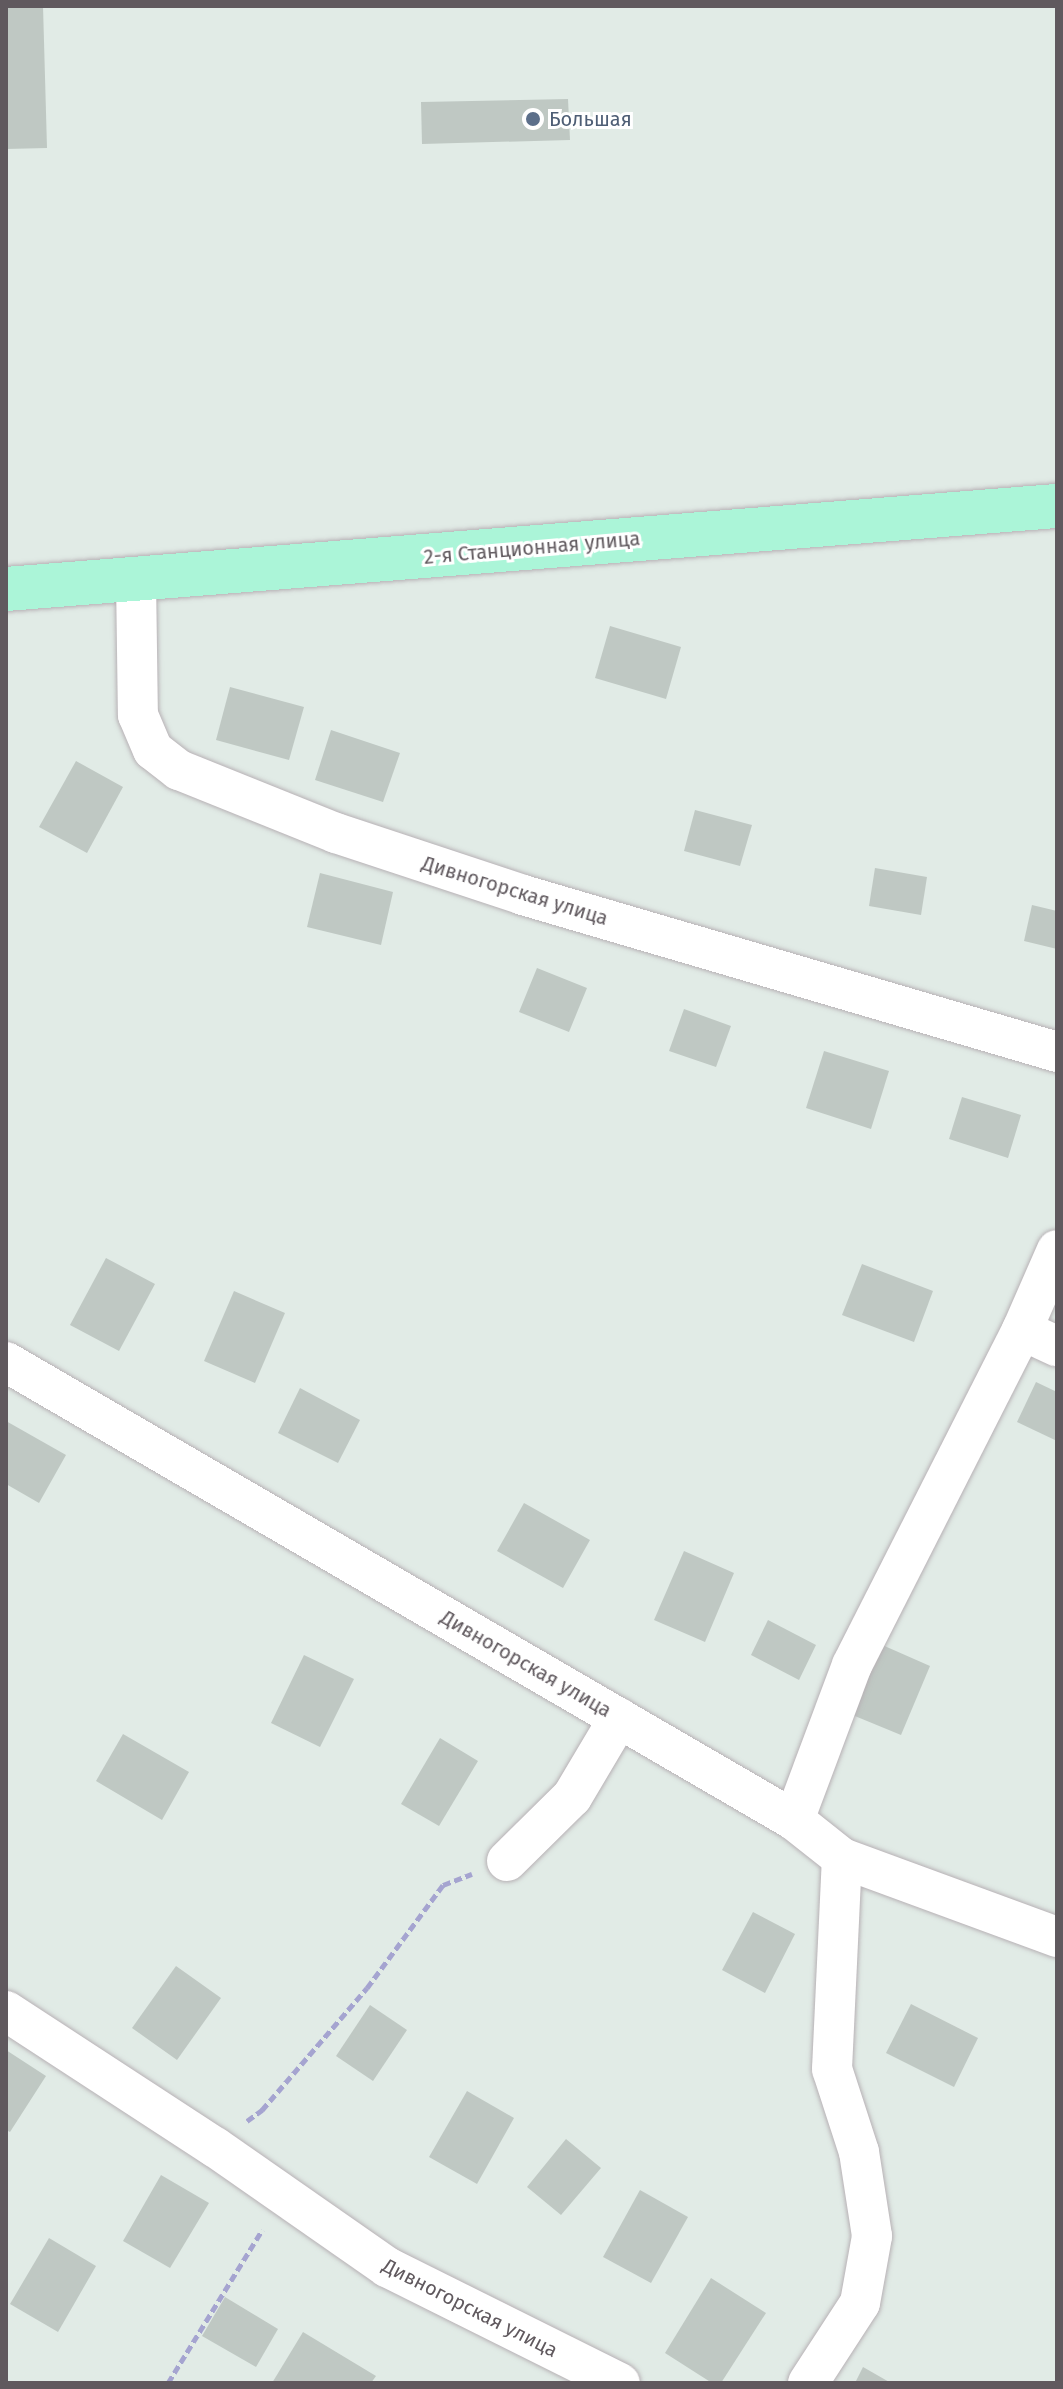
<!DOCTYPE html>
<meta charset="utf-8">
<style>
body{margin:0}
#map{position:relative;width:1063px;height:2389px;overflow:hidden;background:#e1ebe6;font-family:"Fira Sans",sans-serif}
div>[style]{position:absolute}
.building>*{inset:0;background:#bfc8c3}
.path>*{height:5px;margin-top:-2.5px;transform-origin:0;background:repeating-linear-gradient(90deg,#a5a4d0 0 8px,transparent 0 12px)}
.roads{filter:drop-shadow(0 0 2px #b7b1b5) drop-shadow(0 0 2px #b7b1b5)}
.minor>*{height:40px;margin:-20px;padding:0 20px;transform-origin:20px;border-radius:20px;background:#fff}
.primary>*{height:44px;margin:-22px;padding:0 22px;transform-origin:22px;border-radius:22px;background:#abf5d8}
.dots>*{width:22px;height:22px;translate:-50% -50%;box-sizing:border-box;border:4px solid #fff;border-radius:50%}
span{translate:-50% -50%;white-space:nowrap;text-align:center;line-height:1.15;-webkit-text-stroke:6px #fff;paint-order:stroke}
.service-label{font-size:20px;color:#4e5e75}
.left{translate:0 -50%;text-align:left}
.street-label{font-size:20px;color:#60595e}
.frame{position:absolute;inset:0;border:8px solid #60595e;pointer-events:none}
</style>
<div id="map">
<div class="building">
<i style="clip-path:polygon(6px 6px,43px 6px,47px 148px,6px 149px)"></i>
<i style="clip-path:polygon(568px 99px,570px 140px,422px 144px,421px 102px)"></i>
<i style="clip-path:polygon(610px 626px,681px 647px,666px 699px,595px 678px)"></i>
<i style="clip-path:polygon(230px 687px,304px 707px,289px 760px,216px 740px)"></i>
<i style="clip-path:polygon(331px 730px,400px 753px,383px 802px,315px 780px)"></i>
<i style="clip-path:polygon(76px 761px,123px 787px,87px 853px,39px 827px)"></i>
<i style="clip-path:polygon(695px 810px,752px 825px,740px 866px,684px 851px)"></i>
<i style="clip-path:polygon(875px 868px,927px 877px,921px 915px,869px 906px)"></i>
<i style="clip-path:polygon(320px 873px,393px 892px,381px 945px,307px 927px)"></i>
<i style="clip-path:polygon(1032px 905px,1057px 911px,1057px 949px,1024px 941px)"></i>
<i style="clip-path:polygon(537px 968px,587px 988px,569px 1032px,519px 1012px)"></i>
<i style="clip-path:polygon(684px 1009px,731px 1026px,716px 1067px,669px 1051px)"></i>
<i style="clip-path:polygon(824px 1051px,889px 1071px,871px 1129px,806px 1108px)"></i>
<i style="clip-path:polygon(962px 1097px,1021px 1115px,1008px 1158px,949px 1139px)"></i>
<i style="clip-path:polygon(106px 1258px,155px 1284px,119px 1351px,70px 1325px)"></i>
<i style="clip-path:polygon(862px 1264px,933px 1291px,914px 1342px,842px 1315px)"></i>
<i style="clip-path:polygon(234px 1291px,285px 1313px,255px 1383px,204px 1361px)"></i>
<i style="clip-path:polygon(1036px 1382px,1057px 1392px,1057px 1441px,1017px 1422px)"></i>
<i style="clip-path:polygon(300px 1388px,360px 1420px,338px 1463px,278px 1433px)"></i>
<i style="clip-path:polygon(6px 1421px,66px 1455px,39px 1503px,6px 1484px)"></i>
<i style="clip-path:polygon(524px 1503px,590px 1540px,563px 1588px,497px 1551px)"></i>
<i style="clip-path:polygon(684px 1551px,734px 1573px,705px 1642px,654px 1620px)"></i>
<i style="clip-path:polygon(768px 1620px,816px 1645px,799px 1680px,751px 1655px)"></i>
<i style="clip-path:polygon(880px 1644px,930px 1666px,901px 1735px,850px 1714px)"></i>
<i style="clip-path:polygon(304px 1655px,354px 1679px,320px 1747px,271px 1723px)"></i>
<i style="clip-path:polygon(123px 1734px,189px 1772px,162px 1820px,96px 1781px)"></i>
<i style="clip-path:polygon(440px 1738px,478px 1761px,439px 1826px,401px 1804px)"></i>
<i style="clip-path:polygon(753px 1912px,795px 1934px,765px 1993px,722px 1970px)"></i>
<i style="clip-path:polygon(176px 1966px,221px 1998px,177px 2060px,132px 2028px)"></i>
<i style="clip-path:polygon(911px 2004px,978px 2038px,954px 2087px,886px 2053px)"></i>
<i style="clip-path:polygon(370px 2005px,407px 2030px,373px 2081px,336px 2056px)"></i>
<i style="clip-path:polygon(6px 2050px,46px 2076px,10px 2132px,6px 2130px)"></i>
<i style="clip-path:polygon(467px 2091px,514px 2118px,477px 2184px,429px 2157px)"></i>
<i style="clip-path:polygon(566px 2139px,601px 2168px,561px 2215px,527px 2187px)"></i>
<i style="clip-path:polygon(161px 2175px,209px 2203px,170px 2268px,123px 2241px)"></i>
<i style="clip-path:polygon(640px 2190px,688px 2217px,651px 2283px,603px 2257px)"></i>
<i style="clip-path:polygon(49px 2238px,96px 2266px,58px 2332px,10px 2304px)"></i>
<i style="clip-path:polygon(711px 2278px,766px 2313px,721px 2383px,712px 2383px,665px 2353px)"></i>
<i style="clip-path:polygon(225px 2297px,278px 2329px,256px 2367px,202px 2336px)"></i>
<i style="clip-path:polygon(303px 2332px,376px 2376px,371px 2383px,272px 2383px)"></i>
<i style="clip-path:polygon(863px 2367px,891px 2383px,855px 2383px)"></i>
</div>
<div class="path">
<i style="left:247px;top:2121px;width:19px;rotate:-36deg"></i>
<i style="left:262px;top:2110px;width:161px;rotate:-49.3deg"></i>
<i style="left:367px;top:1988px;width:128px;rotate:-53.6deg"></i>
<i style="left:443px;top:1885px;width:31px;rotate:-21deg"></i>
<i style="left:168px;top:2383px;width:180px;rotate:-58.4deg"></i>
</div>
<div class="roads">
<div class="minor">
<i style="left:136px;top:578px;width:137px;rotate:89.2deg"></i>
<i style="left:138px;top:715px;width:38px;rotate:67deg"></i>
<i style="left:153px;top:750px;width:33px;rotate:38deg"></i>
<i style="left:179px;top:770px;width:169px;rotate:21.9deg"></i>
<i style="left:336px;top:833px;width:197px;rotate:18.3deg"></i>
<i style="left:523px;top:895px;width:557px;rotate:16.38deg"></i>
<i style="left:1022px;top:1330px;width:38px;rotate:25deg"></i>
<i style="left:6px;top:1362px;width:911px;rotate:30.17deg"></i>
<i style="left:794px;top:1820px;width:61px;rotate:38.4deg"></i>
<i style="left:842px;top:1858px;width:229px;rotate:20.2deg"></i>
<i style="left:794px;top:1820px;width:165px;rotate:-69.5deg"></i>
<i style="left:852px;top:1665px;width:376px;rotate:-63.1deg"></i>
<i style="left:1022px;top:1330px;width:87px;rotate:-66.4deg"></i>
<i style="left:507px;top:1861px;width:91px;rotate:-44.6deg"></i>
<i style="left:572px;top:1797px;width:92px;rotate:-59.3deg"></i>
<i style="left:6px;top:2011px;width:249px;rotate:33.1deg"></i>
<i style="left:215px;top:2147px;width:210px;rotate:34.9deg"></i>
<i style="left:387px;top:2267px;width:260px;rotate:26.5deg"></i>
<i style="left:808px;top:2383px;width:95px;rotate:-57deg"></i>
<i style="left:860px;top:2303px;width:68px;rotate:-79.8deg"></i>
<i style="left:872px;top:2236px;width:85px;rotate:-98.8deg"></i>
<i style="left:859px;top:2152px;width:87px;rotate:-108deg"></i>
<i style="left:832px;top:2069px;width:211px;rotate:-87.3deg"></i>
</div>
<div class="primary">
<i style="left:6px;top:589px;width:1054px;rotate:-4.52deg"></i>
</div>
</div>
<div class="dots">
<i style="left:533px;top:119px;background:#5c6f8a"></i>
</div>
<div class="service-label">
<span class="left" style="left:549px;top:119px">Большая</span>
</div>
<div class="street-label">
<span style="left:532px;top:548px;rotate:-5deg">2-я Станционная улица</span>
<span style="left:515px;top:891px;rotate:17deg">Дивногорская улица</span>
<span style="left:526px;top:1664px;rotate:30deg">Дивногорская улица</span>
<span style="left:470px;top:2308px;rotate:27deg">Дивногорская улица</span>
</div>
<div class="frame"></div>
</div>
